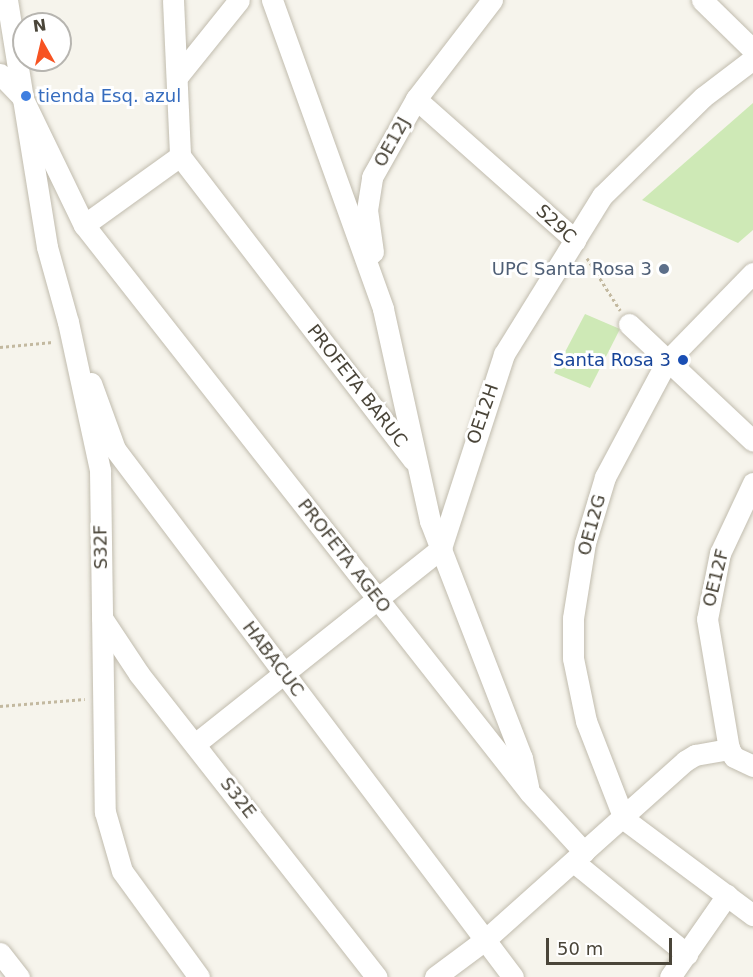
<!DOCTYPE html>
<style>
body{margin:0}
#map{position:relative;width:753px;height:977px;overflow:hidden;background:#f6f4ec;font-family:"DejaVu Sans",sans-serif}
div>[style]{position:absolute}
.green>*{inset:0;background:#cee9b6}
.path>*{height:3px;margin-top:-1.5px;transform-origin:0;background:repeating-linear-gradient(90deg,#c3b9a0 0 3px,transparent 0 6px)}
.roads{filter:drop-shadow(0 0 2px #c1bcae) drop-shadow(0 0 2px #c1bcae)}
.minor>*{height:21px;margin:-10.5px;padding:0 10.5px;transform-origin:10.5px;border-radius:10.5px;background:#fff}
.dots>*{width:16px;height:16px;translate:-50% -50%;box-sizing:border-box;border:3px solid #fff;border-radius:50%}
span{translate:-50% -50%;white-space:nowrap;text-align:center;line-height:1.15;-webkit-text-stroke:6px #fff;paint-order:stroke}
.shop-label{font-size:18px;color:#366cbe}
.left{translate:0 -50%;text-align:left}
.street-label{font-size:18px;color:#4a4539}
.service-label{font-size:18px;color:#4e5e75}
.right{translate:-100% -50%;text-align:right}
.transit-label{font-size:18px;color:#164399}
.north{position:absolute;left:12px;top:12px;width:60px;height:60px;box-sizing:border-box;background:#fff;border:2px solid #b7b5b0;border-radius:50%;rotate:352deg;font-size:16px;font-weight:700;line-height:24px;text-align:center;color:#4a4539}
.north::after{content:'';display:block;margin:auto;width:21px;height:27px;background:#f75322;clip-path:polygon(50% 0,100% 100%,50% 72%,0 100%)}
.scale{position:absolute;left:546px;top:938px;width:126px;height:27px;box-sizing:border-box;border:3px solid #4a4539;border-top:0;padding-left:8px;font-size:18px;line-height:21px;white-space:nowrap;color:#4a4539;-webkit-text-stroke:4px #fff;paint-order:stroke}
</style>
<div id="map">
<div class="green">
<i style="clip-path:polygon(753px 103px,753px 230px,738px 243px,642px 200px)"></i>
<i style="clip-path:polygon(585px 314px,620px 329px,590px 388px,554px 373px)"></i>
</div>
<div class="path">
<i style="left:587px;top:258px;width:62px;rotate:57.6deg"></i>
<i style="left:0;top:347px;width:53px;rotate:-5.4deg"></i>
<i style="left:0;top:706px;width:85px;rotate:-4.7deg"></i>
</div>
<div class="roads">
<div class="minor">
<i style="left:7px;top:0;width:250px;rotate:80.8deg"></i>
<i style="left:47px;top:247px;width:78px;rotate:74.4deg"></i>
<i style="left:68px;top:322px;width:151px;rotate:77.8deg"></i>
<i style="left:100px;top:470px;width:342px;rotate:89.2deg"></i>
<i style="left:105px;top:812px;width:61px;rotate:73.9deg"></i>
<i style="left:122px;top:871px;width:131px;rotate:54deg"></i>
<i style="left:173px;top:0;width:156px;rotate:87.4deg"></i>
<i style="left:180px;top:156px;width:383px;rotate:52.5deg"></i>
<i style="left:272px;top:0;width:328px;rotate:70.2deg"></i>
<i style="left:383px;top:309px;width:217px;rotate:77.5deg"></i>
<i style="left:430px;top:521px;width:254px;rotate:68.8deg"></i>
<i style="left:522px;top:758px;width:30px;rotate:78deg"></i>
<i style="left:702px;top:0;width:71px;rotate:44.4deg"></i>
<i style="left:0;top:74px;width:32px;rotate:46deg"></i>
<i style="left:22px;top:97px;width:142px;rotate:64.2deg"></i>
<i style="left:84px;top:225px;width:722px;rotate:51.86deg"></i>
<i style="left:530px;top:793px;width:80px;rotate:47.5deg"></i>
<i style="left:178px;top:76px;width:97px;rotate:-51.2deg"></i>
<i style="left:416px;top:99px;width:213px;rotate:41.6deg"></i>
<i style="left:84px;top:225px;width:118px;rotate:-35.7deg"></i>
<i style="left:373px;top:252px;width:42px;rotate:-98.1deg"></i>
<i style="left:367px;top:210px;width:33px;rotate:-81deg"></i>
<i style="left:372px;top:177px;width:90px;rotate:-60.6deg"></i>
<i style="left:416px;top:99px;width:125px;rotate:-52.5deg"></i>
<i style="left:629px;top:324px;width:170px;rotate:43.3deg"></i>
<i style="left:91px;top:383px;width:70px;rotate:70deg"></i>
<i style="left:115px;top:449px;width:661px;rotate:52.99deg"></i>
<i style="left:753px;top:483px;width:77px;rotate:115.2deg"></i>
<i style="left:720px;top:553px;width:67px;rotate:101.1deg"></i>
<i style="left:707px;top:619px;width:132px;rotate:80.4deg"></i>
<i style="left:729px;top:749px;width:9px;rotate:58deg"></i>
<i style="left:734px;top:757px;width:21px;rotate:25deg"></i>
<i style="left:102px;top:618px;width:67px;rotate:56.5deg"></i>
<i style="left:139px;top:674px;width:385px;rotate:51.9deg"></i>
<i style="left:195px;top:744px;width:315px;rotate:-38.5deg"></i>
<i style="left:441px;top:548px;width:204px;rotate:-72deg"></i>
<i style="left:504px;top:354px;width:186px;rotate:-58.2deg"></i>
<i style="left:602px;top:196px;width:141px;rotate:-44.4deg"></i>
<i style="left:703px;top:97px;width:63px;rotate:-37.2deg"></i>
<i style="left:624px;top:819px;width:105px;rotate:-111.2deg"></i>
<i style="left:586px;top:721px;width:64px;rotate:-101.7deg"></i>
<i style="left:573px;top:658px;width:40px;rotate:-90deg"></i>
<i style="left:573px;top:618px;width:76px;rotate:-80.9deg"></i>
<i style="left:585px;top:543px;width:69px;rotate:-73.1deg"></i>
<i style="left:605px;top:477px;width:132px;rotate:-61.9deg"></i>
<i style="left:667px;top:361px;width:123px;rotate:-45.7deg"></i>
<i style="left:624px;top:819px;width:161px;rotate:36.7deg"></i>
<i style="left:574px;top:862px;width:146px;rotate:39.2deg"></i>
<i style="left:0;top:953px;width:31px;rotate:52deg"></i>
<i style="left:435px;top:977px;width:64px;rotate:-36.7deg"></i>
<i style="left:486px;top:939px;width:267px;rotate:-41.8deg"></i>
<i style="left:685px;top:761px;width:12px;rotate:-31deg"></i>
<i style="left:695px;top:755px;width:35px;rotate:-10deg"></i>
<i style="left:670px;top:977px;width:100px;rotate:-55.2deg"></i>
</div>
</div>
<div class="dots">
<i style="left:26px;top:96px;background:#3f7fe0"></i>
<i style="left:664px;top:269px;background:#5c6f8a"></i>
<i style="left:683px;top:360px;background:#1a4fb4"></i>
</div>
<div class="shop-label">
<span class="left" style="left:38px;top:96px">tienda Esq. azul</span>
</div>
<div class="street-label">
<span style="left:392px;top:142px;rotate:-61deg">OE12J</span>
<span style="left:556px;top:224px;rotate:43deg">S29C</span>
<span style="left:357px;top:386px;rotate:52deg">PROFETA BARUC</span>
<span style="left:483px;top:414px;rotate:-71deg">OE12H</span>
<span style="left:592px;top:525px;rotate:-75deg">OE12G</span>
<span style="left:101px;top:547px;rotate:-91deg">S32F</span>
<span style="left:344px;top:556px;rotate:52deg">PROFETA AGEO</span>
<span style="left:716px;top:578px;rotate:-76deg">OE12F</span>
<span style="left:273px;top:659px;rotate:53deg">HABACUC</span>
<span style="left:238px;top:798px;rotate:52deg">S32E</span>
</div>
<div class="service-label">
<span class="right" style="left:652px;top:269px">UPC Santa Rosa 3</span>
</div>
<div class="transit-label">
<span class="right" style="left:671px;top:360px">Santa Rosa 3</span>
</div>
<div class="north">N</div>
<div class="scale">50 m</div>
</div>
